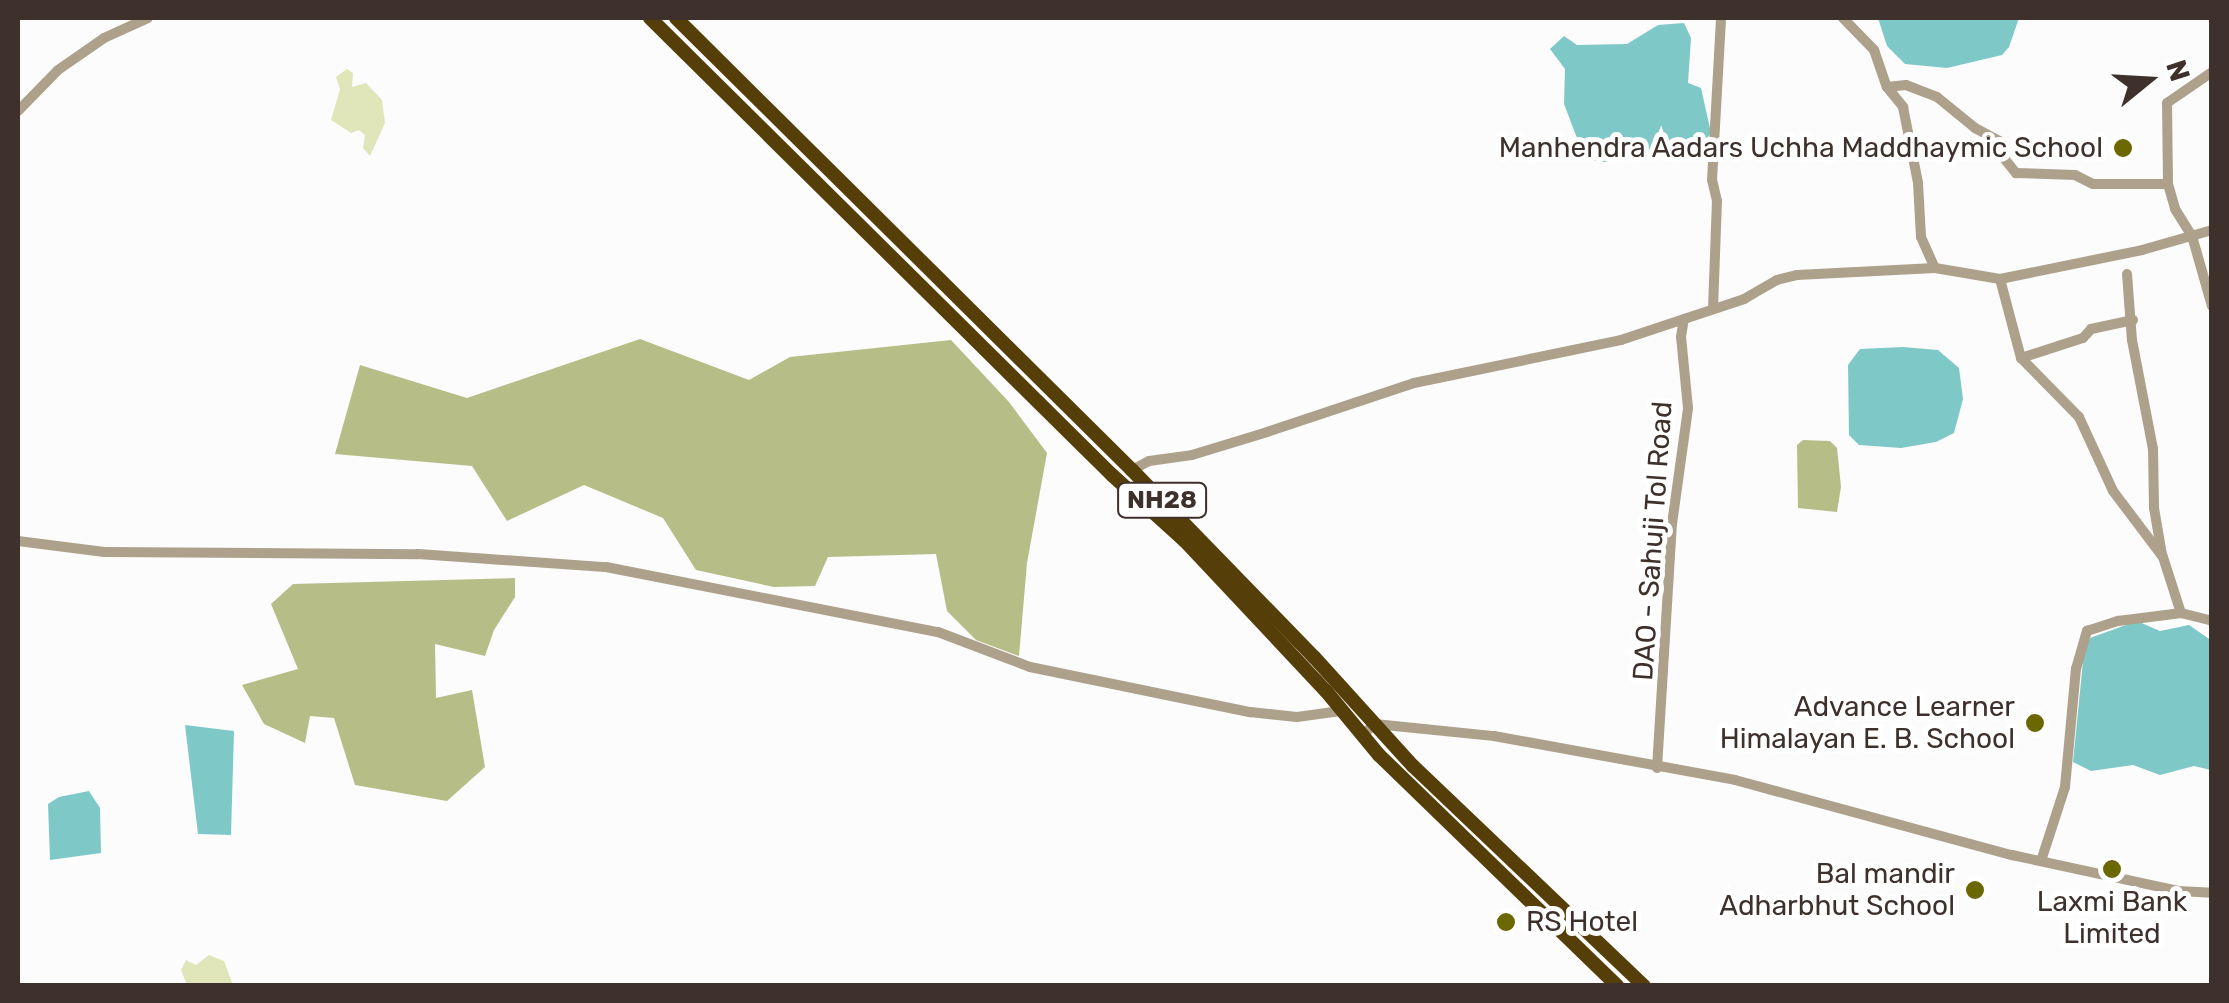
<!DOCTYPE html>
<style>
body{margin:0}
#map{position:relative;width:2229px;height:1003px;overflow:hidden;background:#fcfcfc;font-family:Rubik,sans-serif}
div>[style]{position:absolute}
.green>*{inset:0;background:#e0e6ba}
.forest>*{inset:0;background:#b6bd87}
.water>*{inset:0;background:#7fc8c8}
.minor>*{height:10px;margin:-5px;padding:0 5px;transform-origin:5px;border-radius:5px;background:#ada18c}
.highway>*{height:14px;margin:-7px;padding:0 7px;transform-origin:7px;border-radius:7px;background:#553e08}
.dots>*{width:28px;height:28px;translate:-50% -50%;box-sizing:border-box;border:5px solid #fff;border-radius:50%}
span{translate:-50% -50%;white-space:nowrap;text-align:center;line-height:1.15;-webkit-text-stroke:10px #fff;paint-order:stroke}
.shield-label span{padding:2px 8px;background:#fff;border:2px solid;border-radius:8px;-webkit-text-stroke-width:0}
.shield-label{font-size:25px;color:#3e312c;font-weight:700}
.poi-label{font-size:28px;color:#3e312c}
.right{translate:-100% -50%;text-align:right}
.left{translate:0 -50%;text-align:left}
.street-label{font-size:28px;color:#3e312c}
.frame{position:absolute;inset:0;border:20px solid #3e312c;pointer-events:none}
.north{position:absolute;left:2099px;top:30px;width:100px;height:100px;-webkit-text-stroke:8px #fff;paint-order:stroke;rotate:72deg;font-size:28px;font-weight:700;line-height:40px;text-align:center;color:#3e312c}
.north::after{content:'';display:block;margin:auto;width:35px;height:45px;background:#3e312c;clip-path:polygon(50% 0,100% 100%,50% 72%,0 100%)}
</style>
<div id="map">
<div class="green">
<i style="clip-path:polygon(347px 69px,353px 73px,352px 87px,366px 83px,382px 100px,385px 123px,370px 156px,363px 148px,365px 135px,359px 130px,351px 133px,331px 120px,340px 89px,336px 77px)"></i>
<i style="clip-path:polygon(209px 955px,224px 961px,233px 985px,187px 985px,181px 970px,186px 960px,196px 965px)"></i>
</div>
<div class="forest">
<i style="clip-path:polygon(640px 339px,749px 380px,790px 357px,951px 340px,1009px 402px,1047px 453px,1027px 563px,1019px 656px,976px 640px,947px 611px,936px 554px,828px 557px,815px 586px,774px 587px,696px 570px,663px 518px,584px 485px,507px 521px,472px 466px,335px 454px,360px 365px,467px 398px)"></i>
<i style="clip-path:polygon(1803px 440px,1830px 441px,1837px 448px,1841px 487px,1837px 512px,1798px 508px,1797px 445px)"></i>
<i style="clip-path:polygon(515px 578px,515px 597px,494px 630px,485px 656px,435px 644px,436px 698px,472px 690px,485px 767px,447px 801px,355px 785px,334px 718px,310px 716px,305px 743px,264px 724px,242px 685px,298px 669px,271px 604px,293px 584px)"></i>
</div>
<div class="water">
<i style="clip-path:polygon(1878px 18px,2019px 18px,2009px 47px,2002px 55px,1947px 68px,1905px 64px,1887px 46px)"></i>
<i style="clip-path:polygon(1684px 23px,1691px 38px,1688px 83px,1701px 88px,1711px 133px,1704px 142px,1604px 162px,1585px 159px,1564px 104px,1565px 69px,1550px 49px,1564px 36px,1577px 45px,1627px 44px,1658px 25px)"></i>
<i style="clip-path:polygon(1903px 347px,1938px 350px,1959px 368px,1963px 399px,1954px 433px,1936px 442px,1901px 448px,1859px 445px,1849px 435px,1848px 365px,1860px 349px)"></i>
<i style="clip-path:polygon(2137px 621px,2160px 631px,2189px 625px,2212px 641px,2211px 770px,2194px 766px,2160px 775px,2133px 765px,2091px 771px,2073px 762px,2084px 651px,2090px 638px)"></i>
<i style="clip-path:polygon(185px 725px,234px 731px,231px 835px,198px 834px)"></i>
<i style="clip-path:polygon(89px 791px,100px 808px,101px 853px,50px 860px,48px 804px,59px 797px)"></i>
</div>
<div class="minor">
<i style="left:1843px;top:18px;width:45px;rotate:45.9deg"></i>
<i style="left:1874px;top:50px;width:39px;rotate:71deg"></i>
<i style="left:1887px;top:87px;width:26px;rotate:51deg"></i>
<i style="left:1903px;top:107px;width:77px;rotate:78.8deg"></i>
<i style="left:1918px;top:183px;width:54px;rotate:86.8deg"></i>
<i style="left:1921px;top:237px;width:34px;rotate:66deg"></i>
<i style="left:1887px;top:87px;width:19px;rotate:-6deg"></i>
<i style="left:1906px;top:85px;width:33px;rotate:21deg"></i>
<i style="left:1937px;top:97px;width:49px;rotate:39.2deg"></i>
<i style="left:1975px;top:128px;width:27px;rotate:28deg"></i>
<i style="left:1999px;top:141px;width:16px;rotate:76deg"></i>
<i style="left:2003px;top:157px;width:21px;rotate:51deg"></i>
<i style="left:2016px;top:173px;width:59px;rotate:1.9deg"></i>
<i style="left:2075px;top:175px;width:20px;rotate:27deg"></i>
<i style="left:2093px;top:184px;width:75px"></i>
<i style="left:2168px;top:184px;width:26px;rotate:74deg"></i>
<i style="left:2175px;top:209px;width:32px;rotate:58deg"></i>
<i style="left:2192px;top:236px;width:73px;rotate:74.1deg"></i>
<i style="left:18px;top:111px;width:57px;rotate:-45.7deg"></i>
<i style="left:58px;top:70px;width:56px;rotate:-34.8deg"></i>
<i style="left:104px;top:38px;width:48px;rotate:-24.4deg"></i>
<i style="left:2168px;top:184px;width:81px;rotate:-90.7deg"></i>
<i style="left:2167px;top:103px;width:55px;rotate:-34.6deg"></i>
<i style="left:2127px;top:274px;width:66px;rotate:85.7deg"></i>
<i style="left:2132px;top:340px;width:111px;rotate:79.1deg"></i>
<i style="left:2153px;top:449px;width:59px;rotate:89deg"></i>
<i style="left:2154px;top:508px;width:48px;rotate:80.3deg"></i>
<i style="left:2000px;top:279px;width:82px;rotate:75.1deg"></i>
<i style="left:2021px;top:358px;width:83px;rotate:45.5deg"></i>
<i style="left:2079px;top:417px;width:81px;rotate:65.3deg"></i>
<i style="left:2113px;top:491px;width:83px;rotate:52.9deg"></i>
<i style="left:2163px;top:557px;width:59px;rotate:72.2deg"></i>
<i style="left:2181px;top:613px;width:32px;rotate:14deg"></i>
<i style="left:1713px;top:309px;width:108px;rotate:-87.9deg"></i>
<i style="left:1717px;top:201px;width:22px;rotate:-103deg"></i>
<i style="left:1712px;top:180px;width:162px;rotate:-86.8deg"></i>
<i style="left:2021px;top:358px;width:65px;rotate:-17.9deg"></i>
<i style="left:2083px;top:338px;width:12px;rotate:-48deg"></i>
<i style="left:2091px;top:329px;width:43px;rotate:-12.1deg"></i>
<i style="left:1132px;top:470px;width:19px;rotate:-28deg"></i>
<i style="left:1149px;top:461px;width:43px;rotate:-7.9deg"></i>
<i style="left:1192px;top:455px;width:78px;rotate:-17deg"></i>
<i style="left:1267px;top:432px;width:155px;rotate:-18.4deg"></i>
<i style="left:1414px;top:383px;width:211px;rotate:-11.7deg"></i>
<i style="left:1621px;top:340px;width:130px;rotate:-18.4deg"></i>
<i style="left:1744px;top:299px;width:38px;rotate:-30deg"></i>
<i style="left:1777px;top:280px;width:21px;rotate:-14deg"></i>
<i style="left:1797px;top:275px;width:138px;rotate:-2.9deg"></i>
<i style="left:1935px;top:268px;width:66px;rotate:9.6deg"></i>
<i style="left:2000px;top:279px;width:145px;rotate:-11.5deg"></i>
<i style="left:2142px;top:250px;width:73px;rotate:-15.9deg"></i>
<i style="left:18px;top:541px;width:87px;rotate:7.3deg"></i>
<i style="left:104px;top:552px;width:314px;rotate:0.4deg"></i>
<i style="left:418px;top:554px;width:188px;rotate:4deg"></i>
<i style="left:606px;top:567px;width:338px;rotate:11.1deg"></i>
<i style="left:938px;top:632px;width:98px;rotate:20.8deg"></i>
<i style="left:1030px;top:667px;width:225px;rotate:11.6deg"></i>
<i style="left:1250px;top:712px;width:47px;rotate:6.1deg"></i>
<i style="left:1297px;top:717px;width:44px;rotate:-7.8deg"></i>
<i style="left:1362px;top:735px;width:17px;rotate:-40deg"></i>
<i style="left:1375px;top:724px;width:120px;rotate:5.8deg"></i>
<i style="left:1494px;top:736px;width:245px;rotate:10.3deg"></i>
<i style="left:1735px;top:780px;width:287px;rotate:15.2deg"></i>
<i style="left:2012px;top:855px;width:170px;rotate:12.2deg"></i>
<i style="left:2178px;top:891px;width:34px;rotate:3deg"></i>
<i style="left:1657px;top:768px;width:244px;rotate:-86.5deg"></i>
<i style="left:1672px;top:524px;width:117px;rotate:-82.1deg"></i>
<i style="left:1688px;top:408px;width:71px;rotate:-95.6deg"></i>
<i style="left:1681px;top:337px;width:18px;rotate:-81deg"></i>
<i style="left:2041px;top:861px;width:78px;rotate:-72deg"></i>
<i style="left:2065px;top:787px;width:119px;rotate:-84.7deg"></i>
<i style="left:2076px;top:669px;width:40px;rotate:-74deg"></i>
<i style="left:2087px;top:631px;width:33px;rotate:-18deg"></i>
<i style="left:2118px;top:621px;width:64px;rotate:-7.2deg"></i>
</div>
<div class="highway">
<i style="left:650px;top:18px;width:650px;rotate:44.69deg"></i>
<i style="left:1112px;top:475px;width:98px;rotate:42.1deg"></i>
<i style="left:1185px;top:541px;width:206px;rotate:46.8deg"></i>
<i style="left:1326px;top:691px;width:83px;rotate:50.4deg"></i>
<i style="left:1379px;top:755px;width:332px;rotate:44.1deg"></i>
<i style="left:676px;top:18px;width:642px;rotate:44.75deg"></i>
<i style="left:1132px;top:470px;width:261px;rotate:45.8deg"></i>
<i style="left:1314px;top:657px;width:147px;rotate:47.8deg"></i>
<i style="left:1413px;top:766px;width:319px;rotate:43.6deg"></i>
</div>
<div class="dots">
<i style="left:2123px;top:148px;background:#6b6802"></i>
<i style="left:2035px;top:723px;background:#6b6802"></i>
<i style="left:2112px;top:869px;background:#6b6802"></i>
<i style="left:1975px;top:890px;background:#6b6802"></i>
<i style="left:1506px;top:922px;background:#6b6802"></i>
</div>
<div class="shield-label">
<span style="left:1162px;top:500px">NH28</span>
</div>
<div class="poi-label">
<span class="right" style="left:2103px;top:148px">Manhendra Aadars Uchha Maddhaymic School</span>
<span class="right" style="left:2015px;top:723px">Advance Learner<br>Himalayan E. B. School</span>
<span class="right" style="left:1955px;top:890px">Bal mandir<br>Adharbhut School</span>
<span style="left:2112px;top:918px">Laxmi Bank<br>Limited</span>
<span class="left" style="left:1526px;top:922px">RS Hotel</span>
</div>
<div class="street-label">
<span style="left:1653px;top:541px;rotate:-86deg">DAO - Sahuji Tol Road</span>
</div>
<div class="frame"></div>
<div class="north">N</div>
</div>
